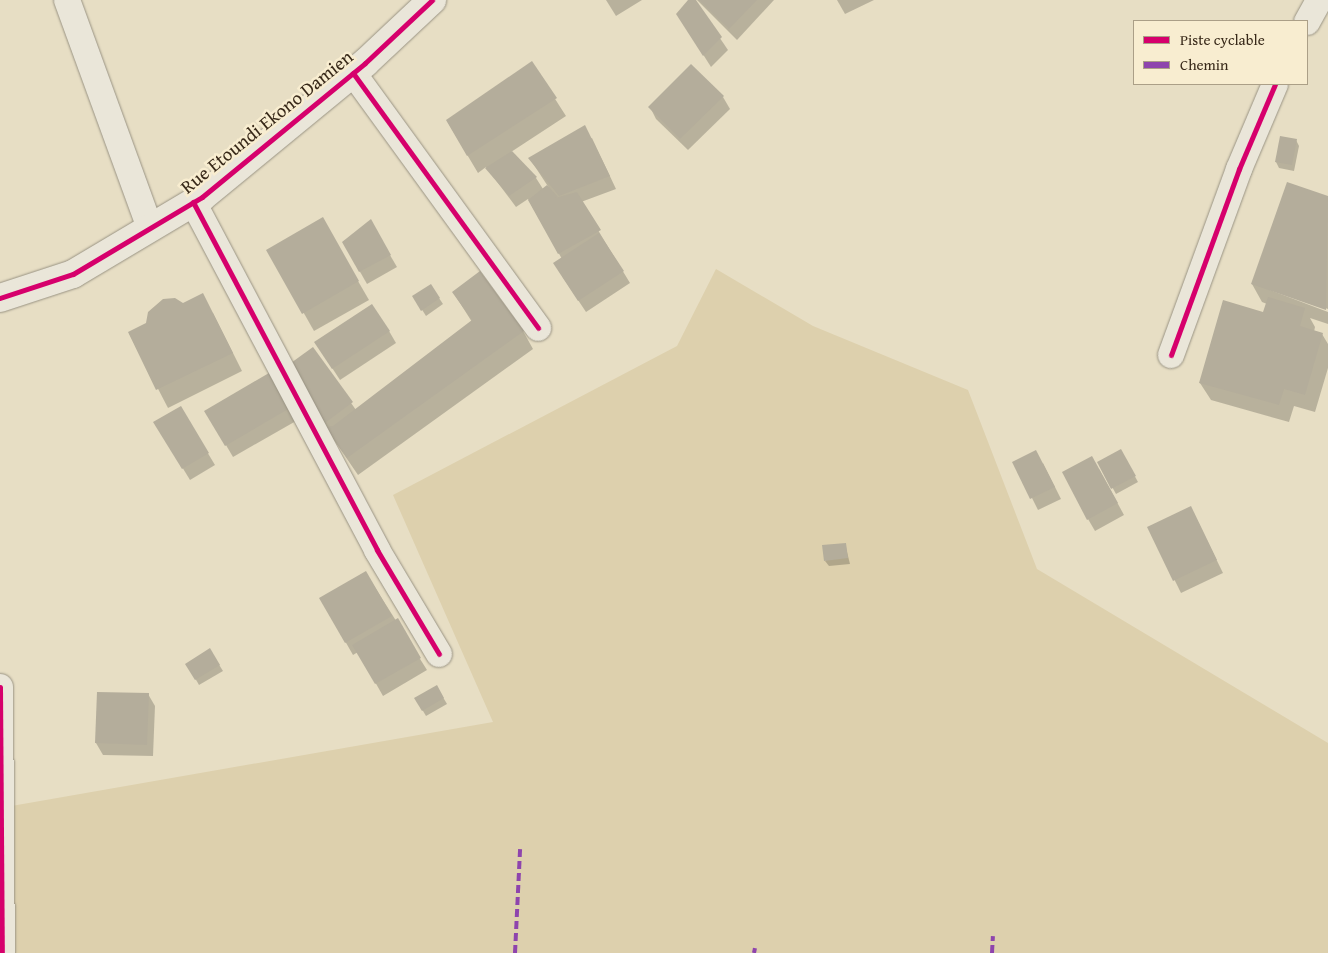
<!DOCTYPE html>
<style>
body{margin:0}
#map{position:relative;width:1328px;height:953px;overflow:hidden;background:#e7dec4;font-family:"Gentium Book Plus",serif}
div>[style]{position:absolute}
.green>*{inset:0;background:#ddd0ad}
.shadow>*{inset:0;background:#0003}
.building>*{inset:0;background:#b4ad9b}
.roads{filter:drop-shadow(0 0 1px #999383) drop-shadow(0 0 1px #999383)}
.minor>*{height:26px;margin:-13px;padding:0 13px;transform-origin:13px;border-radius:13px;background:#eae6d9}
.tertiary>*{height:28px;margin:-14px;padding:0 14px;transform-origin:14px;border-radius:14px;background:#eae6d9}
.quiet>*{height:4px;margin-top:-2px;transform-origin:0;background:repeating-linear-gradient(90deg,#8e44ad 0 8px,transparent 0 12px)}
.cycleway>*{height:5px;margin:-2.5px;padding:0 2.5px;transform-origin:2.5px;border-radius:2.5px;background:#d6006c}
span{translate:-50% -50%;white-space:nowrap;text-align:center;line-height:1.15;-webkit-text-stroke:5px #f8edd0;paint-order:stroke}
.street-label{font-size:19px;color:#382919}
.legend{position:absolute;left:1133px;top:20px;width:175px;height:65px;box-sizing:border-box;background:#f8edd0;border:1px solid #ab9f87;margin:0;padding:6px 9px;list-style:none;font-size:15px;color:#382919}
.legend li{display:flex;align-items:center;gap:10px;height:25px}
.legend b{width:25px;border:1px solid #ab9f87}
</style>
<div id="map">
<div class="green">
<i style="clip-path:polygon(716px 269px,813px 326px,968px 390px,1037px 569px,1328px 743px,1328px 953px,0 953px,0 808px,493px 722px,393px 495px,677px 346px)"></i>
</div>
<div class="shadow">
<i style="clip-path:polygon(606px 0,642px 0,616px 16px)"></i>
<i style="clip-path:polygon(690px 0,694px 0,728px 50px,711px 67px,685px 26px)"></i>
<i style="clip-path:polygon(697px 0,774px 0,737px 40px)"></i>
<i style="clip-path:polygon(837px 0,874px 0,845px 14px)"></i>
<i style="clip-path:polygon(532px 63px,566px 116px,511px 152px,536px 178px,543px 189px,551px 191px,530px 159px,592px 138px,616px 189px,581px 202px,630px 283px,586px 312px,562px 276px,562px 259px,528px 199px,516px 207px,486px 167px,478px 173px,447px 121px)"></i>
<i style="clip-path:polygon(723px 97px,730px 109px,688px 150px,656px 119px,650px 107px)"></i>
<i style="clip-path:polygon(1296px 140px,1299px 146px,1294px 171px,1279px 168px,1276px 162px)"></i>
<i style="clip-path:polygon(1288px 184px,1328px 198px,1328px 309px,1265px 288px,1328px 312px,1328px 324px,1310px 318px,1315px 327px,1314px 332px,1322px 334px,1328px 344px,1328px 368px,1315px 412px,1294px 406px,1289px 422px,1211px 400px,1200px 383px,1264px 313px,1267px 304px,1262px 302px,1252px 284px)"></i>
<i style="clip-path:polygon(322px 219px,369px 300px,314px 331px,268px 250px)"></i>
<i style="clip-path:polygon(370px 221px,397px 267px,367px 284px,343px 242px)"></i>
<i style="clip-path:polygon(431px 286px,443px 304px,426px 316px,414px 297px)"></i>
<i style="clip-path:polygon(453px 292px,523px 331px,533px 349px,358px 475px,293px 380px,313px 349px,356px 410px,472px 322px)"></i>
<i style="clip-path:polygon(183px 304px,213px 313px,242px 371px,168px 408px,129px 333px)"></i>
<i style="clip-path:polygon(389px 331px,396px 343px,340px 380px,323px 354px)"></i>
<i style="clip-path:polygon(269px 375px,296px 421px,233px 457px,206px 411px)"></i>
<i style="clip-path:polygon(180px 407px,215px 465px,190px 480px,162px 434px)"></i>
<i style="clip-path:polygon(1121px 451px,1138px 482px,1116px 494px,1099px 463px)"></i>
<i style="clip-path:polygon(1043px 463px,1061px 499px,1038px 510px,1032px 498px)"></i>
<i style="clip-path:polygon(1099px 469px,1124px 515px,1095px 531px,1088px 519px)"></i>
<i style="clip-path:polygon(1197px 520px,1223px 573px,1181px 593px,1149px 528px)"></i>
<i style="clip-path:polygon(845px 544px,850px 564px,829px 566px,825px 561px)"></i>
<i style="clip-path:polygon(366px 573px,427px 670px,383px 696px,358px 652px,353px 655px,321px 599px)"></i>
<i style="clip-path:polygon(210px 650px,223px 671px,199px 685px,187px 664px)"></i>
<i style="clip-path:polygon(437px 687px,447px 704px,426px 716px,416px 699px)"></i>
<i style="clip-path:polygon(148px 694px,155px 706px,153px 756px,103px 755px,96px 743px)"></i>
</div>
<div class="building">
<i style="clip-path:polygon(688px 0,696px 0,722px 37px,703px 56px,676px 14px)"></i>
<i style="clip-path:polygon(699px 0,757px 0,729px 29px)"></i>
<i style="clip-path:polygon(532px 61px,557px 98px,467px 156px,446px 120px)"></i>
<i style="clip-path:polygon(691px 64px,724px 96px,680px 139px,648px 107px)"></i>
<i style="clip-path:polygon(585px 125px,610px 176px,559px 196px,528px 158px)"></i>
<i style="clip-path:polygon(1280px 136px,1297px 139px,1292px 165px,1275px 162px)"></i>
<i style="clip-path:polygon(512px 151px,537px 177px,509px 196px,485px 168px)"></i>
<i style="clip-path:polygon(1287px 182px,1328px 196px,1326px 310px,1251px 284px)"></i>
<i style="clip-path:polygon(547px 185px,558px 197px,555px 198px,577px 192px,601px 230px,558px 254px,528px 200px)"></i>
<i style="clip-path:polygon(323px 217px,359px 281px,302px 314px,266px 250px)"></i>
<i style="clip-path:polygon(371px 219px,391px 255px,359px 272px,342px 242px)"></i>
<i style="clip-path:polygon(599px 233px,624px 271px,578px 301px,553px 263px)"></i>
<i style="clip-path:polygon(480px 271px,524px 331px,347px 458px,325px 427px,333px 426px,472px 320px,452px 292px)"></i>
<i style="clip-path:polygon(431px 284px,440px 298px,421px 311px,412px 296px)"></i>
<i style="clip-path:polygon(203px 293px,233px 353px,156px 390px,128px 332px,146px 323px,148px 312px,163px 299px,175px 298px,183px 303px)"></i>
<i style="clip-path:polygon(1268px 297px,1305px 308px,1300px 326px,1323px 333px,1305px 395px,1284px 389px,1279px 405px,1199px 383px,1223px 300px,1263px 312px)"></i>
<i style="clip-path:polygon(372px 304px,390px 331px,332px 369px,314px 342px)"></i>
<i style="clip-path:polygon(313px 347px,353px 402px,325px 423px,284px 368px)"></i>
<i style="clip-path:polygon(269px 373px,290px 408px,225px 446px,204px 411px)"></i>
<i style="clip-path:polygon(181px 406px,209px 453px,182px 469px,153px 422px)"></i>
<i style="clip-path:polygon(1121px 449px,1136px 476px,1111px 489px,1097px 462px)"></i>
<i style="clip-path:polygon(1036px 450px,1055px 487px,1030px 499px,1012px 462px)"></i>
<i style="clip-path:polygon(1092px 456px,1118px 503px,1087px 520px,1062px 472px)"></i>
<i style="clip-path:polygon(1191px 506px,1217px 560px,1173px 581px,1147px 527px)"></i>
<i style="clip-path:polygon(846px 543px,848px 558px,824px 561px,822px 545px)"></i>
<i style="clip-path:polygon(366px 571px,392px 616px,345px 643px,319px 598px)"></i>
<i style="clip-path:polygon(398px 618px,421px 658px,375px 684px,352px 645px)"></i>
<i style="clip-path:polygon(210px 648px,220px 665px,195px 680px,185px 664px)"></i>
<i style="clip-path:polygon(437px 685px,444px 698px,422px 711px,414px 698px)"></i>
<i style="clip-path:polygon(97px 692px,149px 693px,147px 745px,95px 743px)"></i>
</div>
<div class="roads">
<div class="minor">
<i style="left:67px;top:0;width:243px;rotate:70deg"></i>
<i style="left:1307px;top:22px;width:25px;rotate:-61deg"></i>
<i style="left:353px;top:73px;width:315px;rotate:54deg"></i>
<i style="left:193px;top:202px;width:394px;rotate:62.1deg"></i>
<i style="left:377px;top:550px;width:121px;rotate:59.2deg"></i>
<i style="left:1171px;top:355px;width:198px;rotate:-69.9deg"></i>
<i style="left:1239px;top:169px;width:92px;rotate:-67deg"></i>
<i style="left:0;top:687px;width:266px;rotate:89.6deg"></i>
</div>
<div class="tertiary">
<i style="left:0;top:298px;width:77px;rotate:-18.2deg"></i>
<i style="left:73px;top:274px;width:150px;rotate:-30.8deg"></i>
<i style="left:202px;top:197px;width:211px;rotate:-39.4deg"></i>
<i style="left:365px;top:63px;width:92px;rotate:-43.2deg"></i>
</div>
</div>
<div class="quiet">
<i style="left:515px;top:953px;width:104px;rotate:-87.2deg"></i>
<i style="left:754px;top:953px;width:5px;rotate:-79deg"></i>
<i style="left:992px;top:953px;width:17px;rotate:-87deg"></i>
</div>
<div class="cycleway">
<i style="left:353px;top:73px;width:315px;rotate:54deg"></i>
<i style="left:193px;top:202px;width:394px;rotate:62.1deg"></i>
<i style="left:377px;top:550px;width:121px;rotate:59.2deg"></i>
<i style="left:0;top:298px;width:77px;rotate:-18.2deg"></i>
<i style="left:73px;top:274px;width:150px;rotate:-30.8deg"></i>
<i style="left:202px;top:197px;width:211px;rotate:-39.4deg"></i>
<i style="left:365px;top:63px;width:92px;rotate:-43.2deg"></i>
<i style="left:1171px;top:355px;width:198px;rotate:-69.9deg"></i>
<i style="left:1239px;top:169px;width:92px;rotate:-67deg"></i>
<i style="left:0;top:687px;width:266px;rotate:89.6deg"></i>
</div>
<div class="street-label">
<span style="left:267px;top:122px;rotate:-39deg">Rue Etoundi Ekono Damien</span>
</div>
<ul class="legend">
<li><b style="height:6px;background:#d6006c"></b>Piste cyclable</li>
<li><b style="height:6px;background:#8e44ad"></b>Chemin</li>
</ul>
</div>
